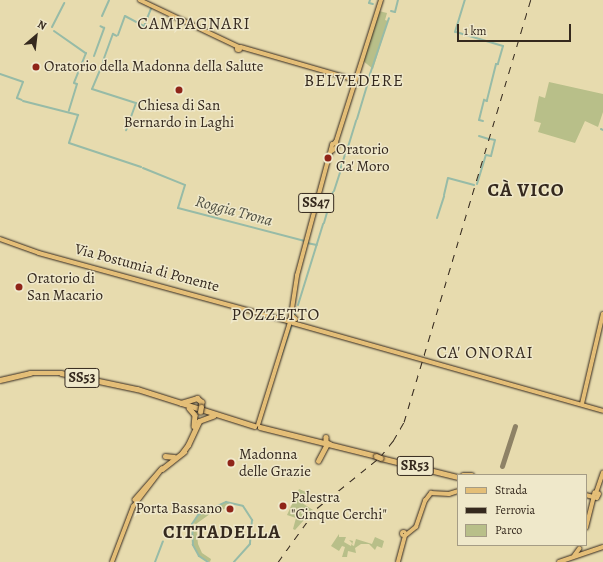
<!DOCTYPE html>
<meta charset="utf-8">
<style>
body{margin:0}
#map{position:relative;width:603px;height:562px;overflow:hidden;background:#e7dbae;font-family:Alegreya,serif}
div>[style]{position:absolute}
.green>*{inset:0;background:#b8bf89}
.canal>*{height:2px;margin:-1px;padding:0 1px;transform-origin:1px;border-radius:1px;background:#97bba7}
.runway>*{height:5px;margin:-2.5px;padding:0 2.5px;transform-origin:2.5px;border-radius:2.5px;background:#8e8266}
.roads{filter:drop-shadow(0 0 1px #35291e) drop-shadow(0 0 1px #35291e)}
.major>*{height:3.5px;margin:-1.75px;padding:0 1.75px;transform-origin:1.75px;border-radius:1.75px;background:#e4be77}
.major>.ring{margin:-1.75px;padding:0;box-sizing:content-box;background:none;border:3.5px solid #e4be77;border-radius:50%}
.highway>*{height:4.5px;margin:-2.25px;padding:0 2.25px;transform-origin:2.25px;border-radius:2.25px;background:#e4be77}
.rail>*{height:1px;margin-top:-0.5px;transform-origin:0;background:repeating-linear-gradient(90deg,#35291e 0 7px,transparent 0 14px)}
.bridges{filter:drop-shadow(0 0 1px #35291e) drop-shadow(0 0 1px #35291e)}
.highway-bridge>*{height:4.5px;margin:-2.25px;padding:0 2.25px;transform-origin:2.25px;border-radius:2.25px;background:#e4be77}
.dots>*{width:11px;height:11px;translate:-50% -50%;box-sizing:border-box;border:2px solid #efe8ca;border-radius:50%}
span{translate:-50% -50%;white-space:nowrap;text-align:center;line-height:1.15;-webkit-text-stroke:3px #efe8ca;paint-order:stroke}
.shield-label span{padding:1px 3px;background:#efe8ca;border:1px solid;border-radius:3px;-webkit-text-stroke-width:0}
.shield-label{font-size:14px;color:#35291e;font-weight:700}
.poi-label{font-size:15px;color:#35291e}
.left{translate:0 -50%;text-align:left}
.right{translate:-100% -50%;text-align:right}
.street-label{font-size:15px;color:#35291e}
.water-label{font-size:16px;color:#4e4e40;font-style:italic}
.quarter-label{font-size:17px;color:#35291e;letter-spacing:1px}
.district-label{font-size:19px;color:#35291e;font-weight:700;letter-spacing:1px}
.legend{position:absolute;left:457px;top:474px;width:130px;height:72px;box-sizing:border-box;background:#efe8ca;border:1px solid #a59c85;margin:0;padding:5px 7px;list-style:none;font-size:12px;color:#35291e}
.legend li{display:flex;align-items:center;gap:8px;height:20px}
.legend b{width:20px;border:1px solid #a59c85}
.north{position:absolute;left:16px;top:16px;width:40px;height:40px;-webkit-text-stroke:3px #efe8ca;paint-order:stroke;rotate:28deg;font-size:11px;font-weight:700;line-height:16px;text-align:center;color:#35291e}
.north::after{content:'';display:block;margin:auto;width:14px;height:18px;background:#35291e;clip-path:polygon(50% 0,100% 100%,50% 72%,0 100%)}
.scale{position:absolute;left:457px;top:24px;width:114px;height:18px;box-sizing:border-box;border:2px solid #35291e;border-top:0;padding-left:5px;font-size:12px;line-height:14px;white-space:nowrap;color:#35291e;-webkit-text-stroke:3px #efe8ca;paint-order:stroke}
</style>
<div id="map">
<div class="green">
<i style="clip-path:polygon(379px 11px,387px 13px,385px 20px,388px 21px,373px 69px,362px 60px)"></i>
<i style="clip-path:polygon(549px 82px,603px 94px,603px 112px,598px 127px,585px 121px,575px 143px,538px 132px,541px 123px,534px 121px,539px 96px,545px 98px)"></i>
<i style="clip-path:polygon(299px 489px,306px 492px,302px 503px,313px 510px,295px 530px,293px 529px,296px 518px,287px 515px)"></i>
<i style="clip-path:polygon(222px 503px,232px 503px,230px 508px,214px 511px,196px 524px,192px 523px,198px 516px)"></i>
<i style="clip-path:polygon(193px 524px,196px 526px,198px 544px,202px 553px,211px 559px,210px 562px,200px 557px,193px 545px,191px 533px)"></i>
<i style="clip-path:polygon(339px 534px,339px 537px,346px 537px,344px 542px,351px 546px,352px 543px,349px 540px,353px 541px,352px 545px,354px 546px,356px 539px,372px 544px,375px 537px,384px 541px,382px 548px,377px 546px,375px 550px,369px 544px,361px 544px,355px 548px,356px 553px,348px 551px,347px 557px,342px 557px,345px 547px,342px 546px,339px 551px,331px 546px)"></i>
</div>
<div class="canal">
<i style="left:370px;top:0;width:3px;rotate:108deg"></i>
<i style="left:369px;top:3px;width:4px;rotate:14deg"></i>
<i style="left:391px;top:11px;width:4px;rotate:14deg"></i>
<i style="left:395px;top:12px;width:12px;rotate:-76deg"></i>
<i style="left:102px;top:16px;width:17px;rotate:-66deg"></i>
<i style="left:52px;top:27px;width:27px;rotate:-63deg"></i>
<i style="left:54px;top:31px;width:39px;rotate:35deg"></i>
<i style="left:86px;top:53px;width:32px;rotate:112deg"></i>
<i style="left:74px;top:83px;width:3px;rotate:18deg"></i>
<i style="left:77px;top:84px;width:28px;rotate:107deg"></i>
<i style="left:455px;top:32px;width:34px;rotate:-73deg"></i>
<i style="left:456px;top:32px;width:49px;rotate:16.6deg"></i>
<i style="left:503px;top:46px;width:19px;rotate:106deg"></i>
<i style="left:498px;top:64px;width:2px;rotate:180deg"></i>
<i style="left:496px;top:64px;width:38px;rotate:104deg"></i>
<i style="left:487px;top:101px;width:3px;rotate:-162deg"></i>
<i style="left:118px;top:35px;width:20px;rotate:-70deg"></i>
<i style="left:125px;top:16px;width:21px;rotate:28deg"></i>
<i style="left:144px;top:26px;width:22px;rotate:-68deg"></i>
<i style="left:94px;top:56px;width:30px;rotate:-70deg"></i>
<i style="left:104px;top:28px;width:4px;rotate:-153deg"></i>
<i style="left:103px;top:61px;width:29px;rotate:-70deg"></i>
<i style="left:113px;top:34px;width:4px;rotate:27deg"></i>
<i style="left:103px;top:63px;width:28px;rotate:113deg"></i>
<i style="left:92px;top:89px;width:46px;rotate:17.7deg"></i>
<i style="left:136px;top:103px;width:29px;rotate:110deg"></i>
<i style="left:0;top:74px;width:24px;rotate:19deg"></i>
<i style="left:23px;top:82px;width:17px;rotate:111deg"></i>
<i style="left:17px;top:98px;width:5px;rotate:22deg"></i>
<i style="left:369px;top:77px;width:62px;rotate:-71.3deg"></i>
<i style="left:23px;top:101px;width:57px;rotate:14.3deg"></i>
<i style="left:78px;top:115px;width:29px;rotate:108deg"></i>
<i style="left:69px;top:143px;width:76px;rotate:18.4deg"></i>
<i style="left:357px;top:119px;width:42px;rotate:-73.3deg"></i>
<i style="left:483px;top:121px;width:4px;rotate:-166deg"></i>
<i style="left:479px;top:120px;width:21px;rotate:-76deg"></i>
<i style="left:601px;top:129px;width:2px;rotate:27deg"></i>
<i style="left:479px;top:136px;width:10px;rotate:17deg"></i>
<i style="left:348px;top:147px;width:28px;rotate:-73deg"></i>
<i style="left:143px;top:168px;width:45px;rotate:22deg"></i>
<i style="left:185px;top:185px;width:24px;rotate:107deg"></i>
<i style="left:178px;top:208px;width:131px;rotate:14.6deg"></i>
<i style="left:340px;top:170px;width:23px;rotate:-72deg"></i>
<i style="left:477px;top:184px;width:30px;rotate:-73deg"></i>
<i style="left:486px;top:155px;width:5px;rotate:11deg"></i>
<i style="left:491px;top:156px;width:16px;rotate:-76deg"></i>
<i style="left:495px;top:140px;width:5px;rotate:-169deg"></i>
<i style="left:334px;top:191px;width:20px;rotate:-72deg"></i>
<i style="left:444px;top:195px;width:17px;rotate:-77deg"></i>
<i style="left:448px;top:178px;width:27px;rotate:15deg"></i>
<i style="left:437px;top:218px;width:23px;rotate:-72deg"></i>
<i style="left:324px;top:223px;width:32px;rotate:-74deg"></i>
<i style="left:307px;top:243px;width:10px;rotate:11deg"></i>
<i style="left:298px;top:305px;width:85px;rotate:-72.8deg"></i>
<i style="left:295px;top:314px;width:3px;rotate:-72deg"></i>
<i style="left:281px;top:356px;width:31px;rotate:-71deg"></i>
<i style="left:155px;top:562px;width:22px;rotate:-69deg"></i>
<i style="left:208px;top:562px;width:11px;rotate:-146deg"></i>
<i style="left:199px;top:556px;width:13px;rotate:-119deg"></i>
<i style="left:193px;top:545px;width:21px;rotate:-93deg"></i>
<i style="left:192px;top:524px;width:11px;rotate:-56deg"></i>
<i style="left:198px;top:515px;width:31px;rotate:-25deg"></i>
<i style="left:226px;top:502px;width:17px;rotate:13deg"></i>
<i style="left:243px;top:506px;width:17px;rotate:57deg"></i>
<i style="left:252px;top:520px;width:24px;rotate:95deg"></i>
<i style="left:250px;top:544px;width:24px;rotate:132deg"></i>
</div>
<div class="runway">
<i style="left:502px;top:466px;width:42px;rotate:-72deg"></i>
</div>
<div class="roads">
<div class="major">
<i style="left:140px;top:0;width:110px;rotate:25.4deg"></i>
<i class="ring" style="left:237px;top:47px;width:0.5px;height:0.5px"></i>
<i style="left:241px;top:47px;width:119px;rotate:16.1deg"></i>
<i style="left:332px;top:151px;width:6px;rotate:-39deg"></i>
<i style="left:337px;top:147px;width:5px;rotate:-101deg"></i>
<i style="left:336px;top:142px;width:149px;rotate:-72.4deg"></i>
<i style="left:0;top:239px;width:41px;rotate:19.7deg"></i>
<i style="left:39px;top:253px;width:261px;rotate:15.3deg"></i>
<i style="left:291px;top:314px;width:7px;rotate:45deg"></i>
<i style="left:296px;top:319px;width:5px;rotate:143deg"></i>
<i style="left:293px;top:323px;width:322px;rotate:15.8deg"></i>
<i style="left:582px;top:404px;width:92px;rotate:-76.9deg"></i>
<i style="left:258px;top:425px;width:108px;rotate:-72.7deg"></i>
<i style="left:290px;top:322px;width:47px;rotate:-81.3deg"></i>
<i style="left:297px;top:276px;width:136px;rotate:-75deg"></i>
<i style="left:332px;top:145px;width:5px;rotate:-37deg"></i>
<i style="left:463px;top:475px;width:9px"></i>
<i style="left:596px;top:493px;width:21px;rotate:-71deg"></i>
<i style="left:586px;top:495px;width:11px;rotate:15deg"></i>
<i style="left:597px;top:498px;width:4px;rotate:-63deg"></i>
<i style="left:599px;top:494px;width:4px;rotate:-166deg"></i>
<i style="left:595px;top:493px;width:4px;rotate:104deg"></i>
<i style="left:586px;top:528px;width:32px;rotate:-76deg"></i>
<i class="ring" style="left:401.5px;top:531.5px;width:1.5px;height:1.5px"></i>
<i style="left:406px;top:535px;width:13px;rotate:-39deg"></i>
<i style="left:416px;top:527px;width:28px;rotate:-71deg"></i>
<i style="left:425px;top:501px;width:10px;rotate:-53deg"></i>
<i style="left:431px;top:493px;width:18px;rotate:3deg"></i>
<i style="left:449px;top:494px;width:9px;rotate:-18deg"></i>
<i style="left:574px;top:556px;width:9px;rotate:-54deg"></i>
<i style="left:112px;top:562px;width:59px;rotate:-69.1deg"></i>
<i style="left:133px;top:507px;width:48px;rotate:-52.7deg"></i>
<i style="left:162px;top:469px;width:41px;rotate:131.1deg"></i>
<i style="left:398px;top:562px;width:27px;rotate:-75deg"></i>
<i style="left:559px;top:562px;width:46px;rotate:-18.8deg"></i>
</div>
<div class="highway">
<i style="left:0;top:380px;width:31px;rotate:-13deg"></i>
<i style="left:30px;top:373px;width:31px"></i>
<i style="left:61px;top:373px;width:78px;rotate:11.9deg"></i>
<i style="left:137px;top:389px;width:123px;rotate:17.5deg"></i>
<i style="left:181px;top:403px;width:17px;rotate:-17deg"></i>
<i style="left:197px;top:398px;width:6px;rotate:39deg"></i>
<i style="left:202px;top:402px;width:5px;rotate:101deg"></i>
<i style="left:189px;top:408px;width:9px;rotate:49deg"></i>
<i style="left:195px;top:415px;width:11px;rotate:95deg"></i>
<i style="left:260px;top:427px;width:120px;rotate:14deg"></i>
<i style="left:326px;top:437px;width:5px;rotate:90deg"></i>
<i style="left:326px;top:442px;width:4px;rotate:27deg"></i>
<i style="left:182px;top:453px;width:10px;rotate:-53deg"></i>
<i style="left:188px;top:445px;width:26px;rotate:-65deg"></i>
<i style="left:199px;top:421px;width:15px;rotate:-20deg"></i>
<i style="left:165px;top:456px;width:9px;rotate:6deg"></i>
<i style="left:381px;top:458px;width:79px;rotate:13.9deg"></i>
<i style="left:318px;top:461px;width:19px;rotate:-62deg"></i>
<i style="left:162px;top:469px;width:28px;rotate:-38deg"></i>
</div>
</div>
<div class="rail">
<i style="left:278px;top:562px;width:67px;rotate:-54.2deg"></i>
<i style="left:317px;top:508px;width:81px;rotate:-39deg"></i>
<i style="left:380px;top:457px;width:21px;rotate:-51deg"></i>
<i style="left:393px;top:441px;width:22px;rotate:-60deg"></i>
<i style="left:404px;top:422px;width:441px;rotate:-73.3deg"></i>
</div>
<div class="bridges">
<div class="highway-bridge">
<i style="left:200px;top:412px;width:5px;rotate:-79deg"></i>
<i style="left:376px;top:456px;width:5px;rotate:22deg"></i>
</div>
</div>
<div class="dots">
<i style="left:36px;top:67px;background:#8f2418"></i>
<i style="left:179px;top:90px;background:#8f2418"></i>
<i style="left:328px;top:158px;background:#8f2418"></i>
<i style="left:19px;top:287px;background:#8f2418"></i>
<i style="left:231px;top:463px;background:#8f2418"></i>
<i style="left:283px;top:506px;background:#8f2418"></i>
<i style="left:230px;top:509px;background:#8f2418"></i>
</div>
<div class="shield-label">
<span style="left:316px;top:203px">SS47</span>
<span style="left:82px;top:378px">SS53</span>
<span style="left:415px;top:466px">SR53</span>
</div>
<div class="poi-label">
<span class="left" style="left:44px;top:67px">Oratorio della Madonna della Salute</span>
<span style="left:179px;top:114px">Chiesa di San<br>Bernardo in Laghi</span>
<span class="left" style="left:336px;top:158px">Oratorio<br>Ca' Moro</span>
<span class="left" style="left:27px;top:287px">Oratorio di<br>San Macario</span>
<span class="left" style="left:239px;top:463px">Madonna<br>delle Grazie</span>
<span class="left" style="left:291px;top:506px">Palestra<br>"Cinque Cerchi"</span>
<span class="right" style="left:222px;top:509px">Porta Bassano</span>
</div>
<div class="street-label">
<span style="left:147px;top:268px;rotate:15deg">Via Postumia di Ponente</span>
</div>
<div class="water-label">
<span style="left:234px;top:211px;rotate:15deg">Roggia Trona</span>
</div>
<div class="quarter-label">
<span style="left:194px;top:24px">CAMPAGNARI</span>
<span style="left:354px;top:81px">BELVEDERE</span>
<span style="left:276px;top:315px">POZZETTO</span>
<span style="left:485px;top:353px">CA' ONORAI</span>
</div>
<div class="district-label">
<span style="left:526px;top:191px">CÀ VICO</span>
<span style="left:222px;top:533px">CITTADELLA</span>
</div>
<ul class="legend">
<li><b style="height:5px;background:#e4be77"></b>Strada</li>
<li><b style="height:5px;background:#35291e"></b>Ferrovia</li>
<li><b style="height:11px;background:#b8bf89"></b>Parco</li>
</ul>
<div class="north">N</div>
<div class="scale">1 km</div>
</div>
